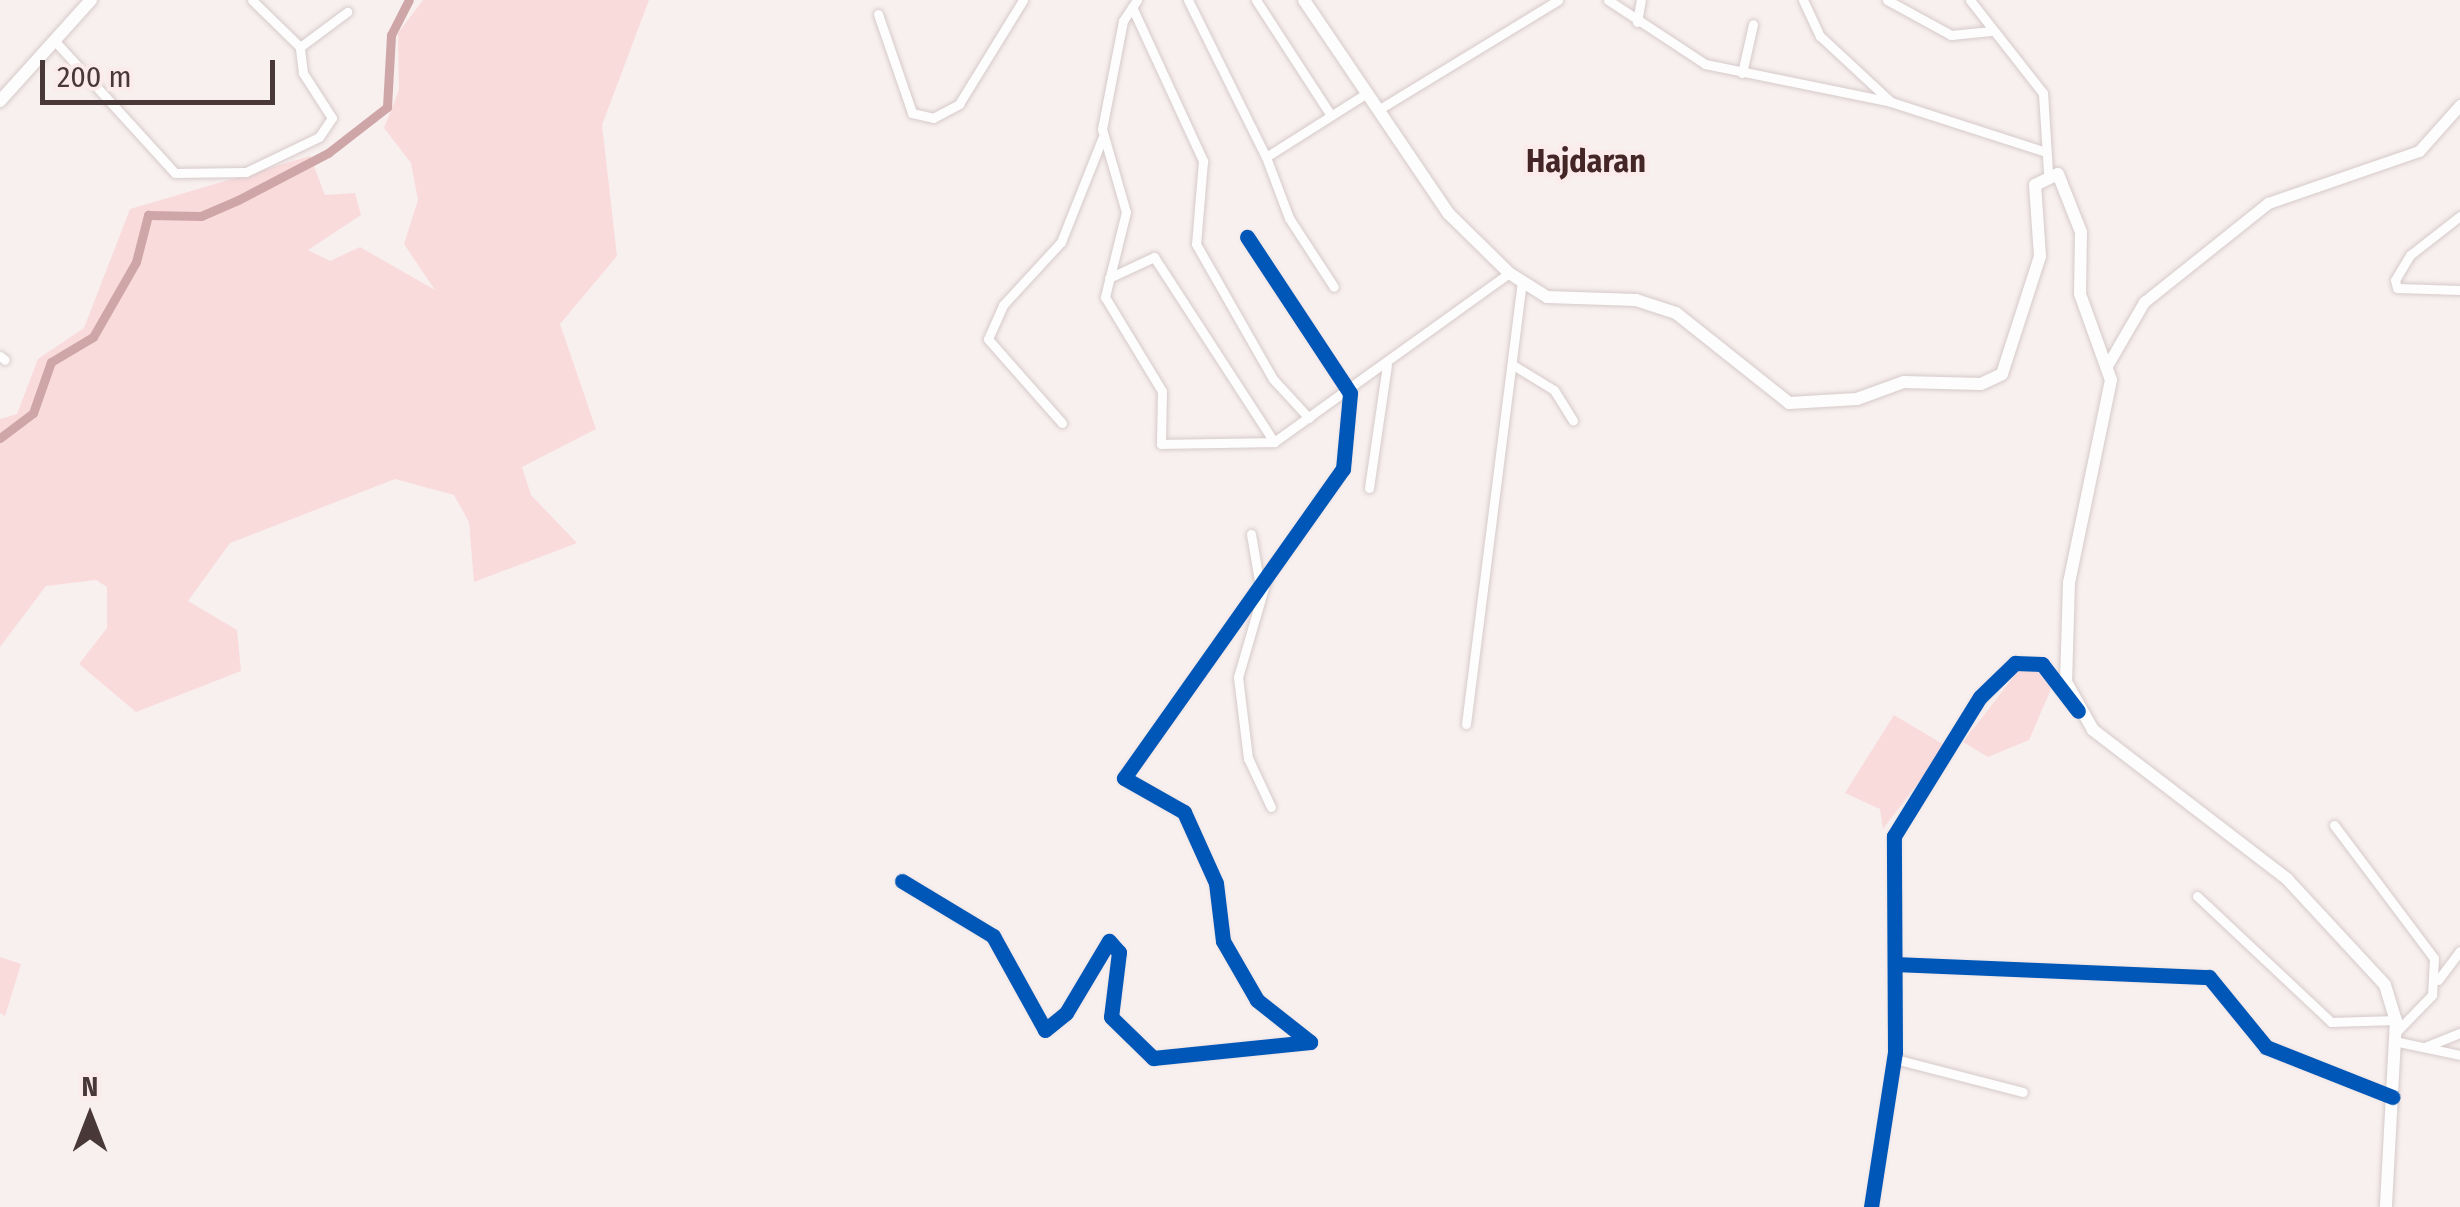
<!DOCTYPE html>
<style>
body{margin:0}
#map{position:relative;width:2460px;height:1207px;overflow:hidden;background:#f8efef;font-family:"Fira Sans Condensed",sans-serif}
div>[style]{position:absolute}
.green>*{inset:0;background:#fadbdc}
.canal>*{height:9px;margin:-4.5px;padding:0 4.5px;transform-origin:4.5px;border-radius:4.5px;background:#cfa6a7}
.roads{filter:drop-shadow(0 0 2px #d6caca) drop-shadow(0 0 2px #d6caca)}
.minor>*{height:9px;margin:-4.5px;padding:0 4.5px;transform-origin:4.5px;border-radius:4.5px;background:#fefdfd}
.tertiary>*{height:11px;margin:-5.5px;padding:0 5.5px;transform-origin:5.5px;border-radius:5.5px;background:#fefdfd}
.secondary>*{height:12px;margin:-6px;padding:0 6px;transform-origin:6px;border-radius:6px;background:#fefdfd}
.cycleway>*{height:15px;margin:-7.5px;padding:0 7.5px;transform-origin:7.5px;border-radius:7.5px;background:#0057b8}
span{translate:-50% -50%;white-space:nowrap;text-align:center;line-height:1.15;-webkit-text-stroke:9px #fcebeb;paint-order:stroke}
.quarter-label{font-size:32px;color:#442627;font-weight:700}
.north{position:absolute;left:40px;top:1067px;width:100px;height:100px;-webkit-text-stroke:8px #fcebeb;paint-order:stroke;rotate:0deg;font-size:28px;font-weight:700;line-height:40px;text-align:center;color:#483838}
.north::after{content:'';display:block;margin:auto;width:35px;height:45px;background:#483838;clip-path:polygon(50% 0,100% 100%,50% 72%,0 100%)}
.scale{position:absolute;left:40px;top:60px;width:235px;height:45px;box-sizing:border-box;border:5px solid #483838;border-top:0;padding-left:12px;font-size:30px;line-height:35px;white-space:nowrap;color:#483838;-webkit-text-stroke:8px #fcebeb;paint-order:stroke}
</style>
<div id="map">
<div class="green">
<i style="clip-path:polygon(423px 0,649px 0,602px 125px,617px 256px,560px 324px,596px 429px,522px 467px,531px 495px,577px 543px,474px 582px,469px 522px,454px 495px,395px 479px,230px 543px,188px 601px,237px 630px,241px 671px,136px 712px,79px 664px,107px 628px,107px 587px,96px 580px,46px 586px,0 647px,0 419px,17px 414px,38px 359px,84px 328px,130px 209px,310px 156px,325px 195px,355px 193px,361px 215px,308px 250px,330px 261px,360px 247px,435px 290px,404px 244px,418px 200px,411px 163px,384px 128px,399px 90px,398px 33px)"></i>
<i style="clip-path:polygon(2036px 669px,2051px 689px,2029px 740px,1988px 757px,1963px 742px,2019px 670px)"></i>
<i style="clip-path:polygon(1894px 715px,1946px 746px,1883px 829px,1880px 809px,1845px 793px)"></i>
<i style="clip-path:polygon(0 957px,21px 964px,5px 1016px,0 1013px)"></i>
</div>
<div class="canal">
<i style="left:0;top:438px;width:41px;rotate:-37.1deg"></i>
<i style="left:33px;top:413px;width:54px;rotate:-70.6deg"></i>
<i style="left:51px;top:362px;width:49px;rotate:-30.8deg"></i>
<i style="left:93px;top:337px;width:86px;rotate:-60.2deg"></i>
<i style="left:136px;top:262px;width:49px;rotate:-75.7deg"></i>
<i style="left:148px;top:215px;width:53px;rotate:1.1deg"></i>
<i style="left:201px;top:216px;width:40px;rotate:-23.4deg"></i>
<i style="left:238px;top:200px;width:102px;rotate:-27.6deg"></i>
<i style="left:328px;top:153px;width:75px;rotate:-37.9deg"></i>
<i style="left:387px;top:107px;width:72px;rotate:-86.8deg"></i>
<i style="left:391px;top:35px;width:39px;rotate:-63deg"></i>
</div>
<div class="roads">
<div class="minor">
<i style="left:1137px;top:0;width:25px;rotate:124deg"></i>
<i style="left:1123px;top:21px;width:110px;rotate:101deg"></i>
<i style="left:1102px;top:129px;width:86px;rotate:73.9deg"></i>
<i style="left:1126px;top:212px;width:88px;rotate:103.9deg"></i>
<i style="left:1105px;top:297px;width:110px;rotate:58.8deg"></i>
<i style="left:1162px;top:391px;width:53px;rotate:91.1deg"></i>
<i style="left:1161px;top:444px;width:113px;rotate:-1deg"></i>
<i style="left:1274px;top:442px;width:289px;rotate:-35.7deg"></i>
<i style="left:1188px;top:0;width:175px;rotate:63.6deg"></i>
<i style="left:1266px;top:157px;width:120px;rotate:-32.4deg"></i>
<i style="left:1256px;top:0;width:136px;rotate:57deg"></i>
<i style="left:1608px;top:0;width:116px;rotate:33.4deg"></i>
<i style="left:1705px;top:64px;width:190px;rotate:11.5deg"></i>
<i style="left:1803px;top:0;width:40px;rotate:65deg"></i>
<i style="left:1820px;top:36px;width:97px;rotate:42.9deg"></i>
<i style="left:1891px;top:102px;width:160px;rotate:17.9deg"></i>
<i style="left:1887px;top:0;width:73px;rotate:28.7deg"></i>
<i style="left:1951px;top:35px;width:40px;rotate:-5.7deg"></i>
<i style="left:1970px;top:0;width:118px;rotate:51.9deg"></i>
<i style="left:2043px;top:93px;width:79px;rotate:86.4deg"></i>
<i style="left:1132px;top:7px;width:170px;rotate:65.2deg"></i>
<i style="left:1203px;top:161px;width:83px;rotate:94.8deg"></i>
<i style="left:1196px;top:244px;width:155px;rotate:60.3deg"></i>
<i style="left:1273px;top:379px;width:53px;rotate:47.3deg"></i>
<i style="left:878px;top:14px;width:105px;rotate:71deg"></i>
<i style="left:912px;top:113px;width:22px;rotate:13deg"></i>
<i style="left:933px;top:118px;width:30px;rotate:-28deg"></i>
<i style="left:959px;top:104px;width:122px;rotate:-58.4deg"></i>
<i style="left:1637px;top:22px;width:22px;rotate:-80deg"></i>
<i style="left:53px;top:39px;width:181px;rotate:47.7deg"></i>
<i style="left:175px;top:173px;width:71px;rotate:-0.8deg"></i>
<i style="left:246px;top:172px;width:81px;rotate:-25.6deg"></i>
<i style="left:319px;top:137px;width:23px;rotate:-56deg"></i>
<i style="left:332px;top:118px;width:54px;rotate:-122.8deg"></i>
<i style="left:303px;top:73px;width:26px;rotate:-97deg"></i>
<i style="left:300px;top:47px;width:67px;rotate:-135.6deg"></i>
<i style="left:300px;top:47px;width:59px;rotate:-36.7deg"></i>
<i style="left:1742px;top:73px;width:50px;rotate:-77.3deg"></i>
<i style="left:1378px;top:110px;width:211px;rotate:-31.4deg"></i>
<i style="left:1266px;top:157px;width:65px;rotate:69.3deg"></i>
<i style="left:1289px;top:218px;width:82px;rotate:56.9deg"></i>
<i style="left:2460px;top:216px;width:63px;rotate:142deg"></i>
<i style="left:2410px;top:255px;width:29px;rotate:121deg"></i>
<i style="left:2395px;top:280px;width:8px;rotate:76deg"></i>
<i style="left:2397px;top:288px;width:63px;rotate:1.8deg"></i>
<i style="left:1109px;top:278px;width:50px;rotate:-25deg"></i>
<i style="left:1154px;top:257px;width:221px;rotate:57deg"></i>
<i style="left:0;top:356px;width:6px;rotate:39deg"></i>
<i style="left:1513px;top:365px;width:48px;rotate:31.4deg"></i>
<i style="left:1554px;top:390px;width:36px;rotate:58deg"></i>
<i style="left:1062px;top:423px;width:112px;rotate:-131.4deg"></i>
<i style="left:988px;top:339px;width:37px;rotate:-66deg"></i>
<i style="left:1003px;top:305px;width:86px;rotate:-47.4deg"></i>
<i style="left:1061px;top:242px;width:111px;rotate:-68.3deg"></i>
<i style="left:1369px;top:488px;width:124px;rotate:-81.7deg"></i>
<i style="left:1251px;top:534px;width:48px;rotate:80.3deg"></i>
<i style="left:1268px;top:574px;width:107px;rotate:106.2deg"></i>
<i style="left:1238px;top:677px;width:82px;rotate:83deg"></i>
<i style="left:1248px;top:758px;width:54px;rotate:64.9deg"></i>
<i style="left:1466px;top:724px;width:445px;rotate:-82.8deg"></i>
<i style="left:2334px;top:825px;width:166px;rotate:53.1deg"></i>
<i style="left:2434px;top:958px;width:37px;rotate:93deg"></i>
<i style="left:2432px;top:995px;width:52px;rotate:134.2deg"></i>
<i style="left:902px;top:881px;width:106px;rotate:31.1deg"></i>
<i style="left:993px;top:936px;width:107px;rotate:61deg"></i>
<i style="left:1045px;top:1030px;width:27px;rotate:-39deg"></i>
<i style="left:1066px;top:1013px;width:84px;rotate:-59.2deg"></i>
<i style="left:1109px;top:941px;width:15px;rotate:48deg"></i>
<i style="left:1119px;top:952px;width:65px;rotate:97deg"></i>
<i style="left:1111px;top:1017px;width:59px;rotate:44.3deg"></i>
<i style="left:1153px;top:1058px;width:158px;rotate:-5.8deg"></i>
<i style="left:1310px;top:1042px;width:68px;rotate:-141.6deg"></i>
<i style="left:1257px;top:1000px;width:68px;rotate:-120deg"></i>
<i style="left:1223px;top:941px;width:58px;rotate:-96.9deg"></i>
<i style="left:1216px;top:883px;width:78px;rotate:-114.3deg"></i>
<i style="left:1184px;top:812px;width:69px;rotate:-150.5deg"></i>
<i style="left:1124px;top:778px;width:379px;rotate:-54.7deg"></i>
<i style="left:1343px;top:469px;width:76px;rotate:-84.7deg"></i>
<i style="left:1350px;top:393px;width:187px;rotate:-123.4deg"></i>
<i style="left:2197px;top:896px;width:184px;rotate:43.2deg"></i>
<i style="left:2331px;top:1022px;width:65px;rotate:-1.8deg"></i>
<i style="left:1896px;top:964px;width:313px;rotate:2.4deg"></i>
<i style="left:2209px;top:977px;width:90px;rotate:50.8deg"></i>
<i style="left:2266px;top:1047px;width:136px;rotate:21.6deg"></i>
<i style="left:2438px;top:980px;width:36px;rotate:-53deg"></i>
<i style="left:2394px;top:1041px;width:67px;rotate:12deg"></i>
<i style="left:2425px;top:1047px;width:38px;rotate:-22deg"></i>
<i style="left:1895px;top:1059px;width:132px;rotate:14.5deg"></i>
<i style="left:1871px;top:1207px;width:157px;rotate:-81.2deg"></i>
<i style="left:1895px;top:1052px;width:216px;rotate:-90.3deg"></i>
<i style="left:1894px;top:836px;width:163px;rotate:-58.3deg"></i>
<i style="left:1980px;top:697px;width:49px;rotate:-44.2deg"></i>
<i style="left:2015px;top:663px;width:27px;rotate:2deg"></i>
<i style="left:2042px;top:664px;width:59px;rotate:52.5deg"></i>
</div>
<div class="tertiary">
<i style="left:2108px;top:364px;width:72px;rotate:-59.9deg"></i>
<i style="left:2144px;top:302px;width:159px;rotate:-38.6deg"></i>
<i style="left:2268px;top:203px;width:160px;rotate:-19deg"></i>
<i style="left:2419px;top:151px;width:62px;rotate:-48.3deg"></i>
</div>
<div class="secondary">
<i style="left:1304px;top:0;width:257px;rotate:55.9deg"></i>
<i style="left:1448px;top:213px;width:86px;rotate:44.5deg"></i>
<i style="left:1509px;top:273px;width:45px;rotate:32.3deg"></i>
<i style="left:1547px;top:297px;width:89px;rotate:1.9deg"></i>
<i style="left:1636px;top:300px;width:42px;rotate:18deg"></i>
<i style="left:1676px;top:313px;width:144px;rotate:38.5deg"></i>
<i style="left:1789px;top:403px;width:68px;rotate:-3.4deg"></i>
<i style="left:1857px;top:399px;width:50px;rotate:-19.9deg"></i>
<i style="left:1904px;top:382px;width:77px;rotate:1.5deg"></i>
<i style="left:1981px;top:384px;width:23px;rotate:-25deg"></i>
<i style="left:2002px;top:374px;width:124px;rotate:-72.1deg"></i>
<i style="left:2040px;top:256px;width:71px;rotate:-94deg"></i>
<i style="left:2035px;top:185px;width:25px;rotate:-26deg"></i>
<i style="left:2058px;top:174px;width:62px;rotate:68.4deg"></i>
<i style="left:2081px;top:232px;width:62px;rotate:90.9deg"></i>
<i style="left:2080px;top:294px;width:91px;rotate:70.2deg"></i>
<i style="left:2111px;top:380px;width:206px;rotate:101.7deg"></i>
<i style="left:2069px;top:582px;width:100px;rotate:91.7deg"></i>
<i style="left:2066px;top:682px;width:55px;rotate:60.6deg"></i>
<i style="left:2093px;top:730px;width:245px;rotate:37.5deg"></i>
<i style="left:2287px;top:879px;width:144px;rotate:47.2deg"></i>
<i style="left:2385px;top:985px;width:37px;rotate:73deg"></i>
<i style="left:2396px;top:1020px;width:187px;rotate:93.1deg"></i>
<i style="left:0;top:101px;width:136px;rotate:-48deg"></i>
</div>
</div>
<div class="cycleway">
<i style="left:902px;top:881px;width:106px;rotate:31.1deg"></i>
<i style="left:993px;top:936px;width:107px;rotate:61deg"></i>
<i style="left:1045px;top:1030px;width:27px;rotate:-39deg"></i>
<i style="left:1066px;top:1013px;width:84px;rotate:-59.2deg"></i>
<i style="left:1109px;top:941px;width:15px;rotate:48deg"></i>
<i style="left:1119px;top:952px;width:65px;rotate:97deg"></i>
<i style="left:1111px;top:1017px;width:59px;rotate:44.3deg"></i>
<i style="left:1153px;top:1058px;width:158px;rotate:-5.8deg"></i>
<i style="left:1310px;top:1042px;width:68px;rotate:-141.6deg"></i>
<i style="left:1257px;top:1000px;width:68px;rotate:-120deg"></i>
<i style="left:1223px;top:941px;width:58px;rotate:-96.9deg"></i>
<i style="left:1216px;top:883px;width:78px;rotate:-114.3deg"></i>
<i style="left:1184px;top:812px;width:69px;rotate:-150.5deg"></i>
<i style="left:1124px;top:778px;width:379px;rotate:-54.7deg"></i>
<i style="left:1343px;top:469px;width:76px;rotate:-84.7deg"></i>
<i style="left:1350px;top:393px;width:187px;rotate:-123.4deg"></i>
<i style="left:1896px;top:964px;width:313px;rotate:2.4deg"></i>
<i style="left:2209px;top:977px;width:90px;rotate:50.8deg"></i>
<i style="left:2266px;top:1047px;width:136px;rotate:21.6deg"></i>
<i style="left:1871px;top:1207px;width:157px;rotate:-81.2deg"></i>
<i style="left:1895px;top:1052px;width:216px;rotate:-90.3deg"></i>
<i style="left:1894px;top:836px;width:163px;rotate:-58.3deg"></i>
<i style="left:1980px;top:697px;width:49px;rotate:-44.2deg"></i>
<i style="left:2015px;top:663px;width:27px;rotate:2deg"></i>
<i style="left:2042px;top:664px;width:59px;rotate:52.5deg"></i>
</div>
<div class="quarter-label">
<span style="left:1586px;top:161px">Hajdaran</span>
</div>
<div class="north">N</div>
<div class="scale">200 m</div>
</div>
